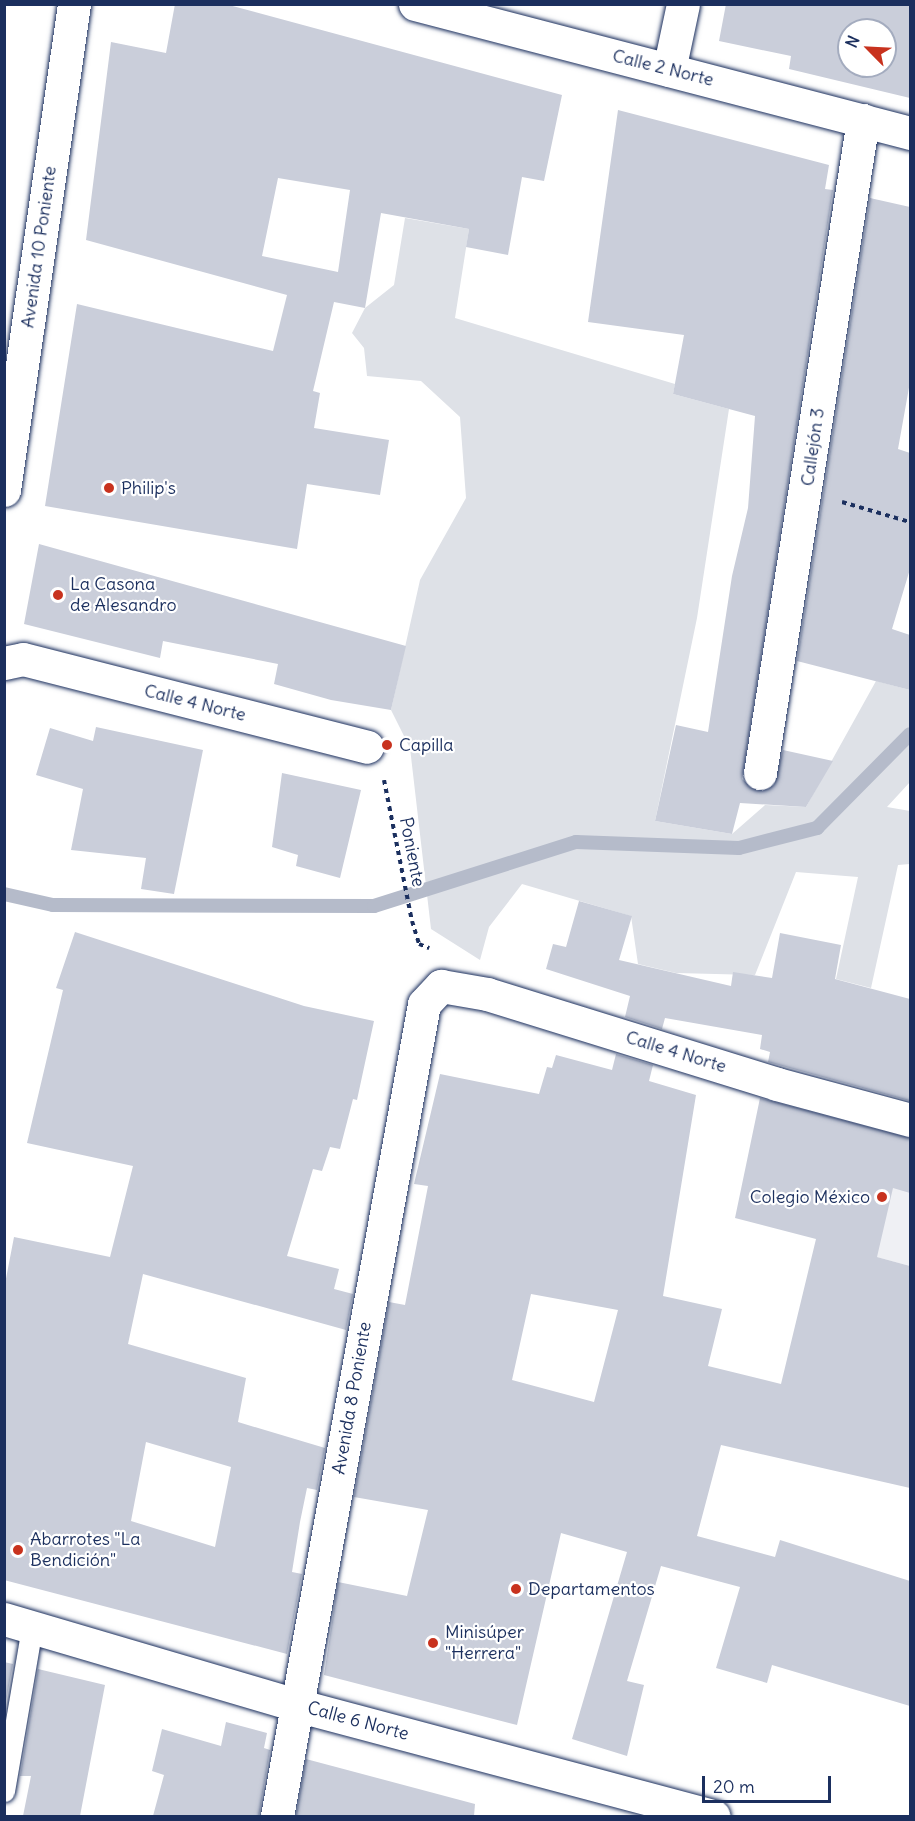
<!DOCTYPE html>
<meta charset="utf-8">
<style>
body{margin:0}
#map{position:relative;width:915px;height:1821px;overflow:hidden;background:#fff;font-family:Delius,sans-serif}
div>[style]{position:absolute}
.built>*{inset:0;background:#eff0f4}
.green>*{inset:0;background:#dee1e7}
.stream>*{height:14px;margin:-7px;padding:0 7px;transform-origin:7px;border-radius:7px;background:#b5bbca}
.building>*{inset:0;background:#caceda}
.path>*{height:4px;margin-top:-2px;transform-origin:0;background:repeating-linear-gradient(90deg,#1b2f5e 0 4.5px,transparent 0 9px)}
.roads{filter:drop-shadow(0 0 2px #1b2f5e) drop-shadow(0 0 2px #1b2f5e)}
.service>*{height:21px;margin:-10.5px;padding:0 10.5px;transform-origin:10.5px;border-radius:10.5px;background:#fff}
.minor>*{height:33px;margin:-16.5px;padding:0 16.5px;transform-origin:16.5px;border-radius:16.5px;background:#fff}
.dots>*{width:16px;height:16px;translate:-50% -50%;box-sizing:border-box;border:3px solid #fff;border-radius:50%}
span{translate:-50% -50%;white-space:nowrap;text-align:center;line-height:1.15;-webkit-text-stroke:4.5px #fff;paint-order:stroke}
.street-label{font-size:18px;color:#1b2f5e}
.poi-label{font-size:18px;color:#1b2f5e}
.left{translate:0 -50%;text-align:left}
.right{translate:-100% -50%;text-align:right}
.frame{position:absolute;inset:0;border:6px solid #1b2f5e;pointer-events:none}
.north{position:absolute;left:837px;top:18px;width:60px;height:60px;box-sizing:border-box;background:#fff;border:2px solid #a4acbf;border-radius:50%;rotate:294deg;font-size:16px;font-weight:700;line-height:24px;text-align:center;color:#1b2f5e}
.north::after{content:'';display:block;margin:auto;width:21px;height:27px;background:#c8321e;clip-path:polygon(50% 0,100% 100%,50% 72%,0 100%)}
.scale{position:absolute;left:702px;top:1776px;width:129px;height:27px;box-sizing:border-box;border:3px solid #1b2f5e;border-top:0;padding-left:8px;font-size:18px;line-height:21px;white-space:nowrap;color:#1b2f5e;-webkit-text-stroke:4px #fff;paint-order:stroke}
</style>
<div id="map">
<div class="built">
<i style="clip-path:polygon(869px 1138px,910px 1149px,910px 1266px,877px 1257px)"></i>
</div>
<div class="green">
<i style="clip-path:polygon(405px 218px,469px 229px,455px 318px,675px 384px,673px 394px,729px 409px,697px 618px,655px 821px,732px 834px,765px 805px,806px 807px,876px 681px,910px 690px,910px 782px,887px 807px,910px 811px,910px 864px,898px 865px,871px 988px,836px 979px,858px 877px,796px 872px,755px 975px,676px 973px,638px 964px,631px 916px,522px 884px,489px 927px,480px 960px,431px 929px,410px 748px,391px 710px,420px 580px,466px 498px,460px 417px,421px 381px,367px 376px,364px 348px,352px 333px,365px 308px,394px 285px)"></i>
</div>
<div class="stream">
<i style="left:4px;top:894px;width:50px;rotate:12.7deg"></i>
<i style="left:53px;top:905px;width:321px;rotate:0.2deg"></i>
<i style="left:374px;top:906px;width:212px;rotate:-17.6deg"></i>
<i style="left:576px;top:842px;width:163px;rotate:2.1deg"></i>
<i style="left:739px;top:848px;width:81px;rotate:-14.4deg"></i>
<i style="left:817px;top:828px;width:132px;rotate:-45.3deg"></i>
</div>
<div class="building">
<i style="clip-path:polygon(evenodd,175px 4px,225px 4px,562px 95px,544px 181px,522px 177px,508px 255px,466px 247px,469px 229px,381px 213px,365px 308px,334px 302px,313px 391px,320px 393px,314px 428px,389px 440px,380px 495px,307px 484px,297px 549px,45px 506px,77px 304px,273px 351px,287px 295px,86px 240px,111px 42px,166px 53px,175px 4px,278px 178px,350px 190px,338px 272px,262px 256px,278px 178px)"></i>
<i style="clip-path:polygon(evenodd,726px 4px,910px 4px,910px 98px,789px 69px,791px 56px,719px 41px,726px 4px,849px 30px,885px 30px,885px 66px,849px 66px,849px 30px)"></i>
<i style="clip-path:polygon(618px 110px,829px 165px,825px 189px,833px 190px,742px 779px,757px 791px,774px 785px,783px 750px,833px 761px,806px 807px,740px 803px,732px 834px,655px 821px,676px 725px,708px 732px,732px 576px,748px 508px,755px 416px,673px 394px,684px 335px,588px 322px)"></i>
<i style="clip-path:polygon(870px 198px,910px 207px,910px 382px,898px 449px,910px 453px,910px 569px,892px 629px,910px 635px,910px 690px,797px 661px)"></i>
<i style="clip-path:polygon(39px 544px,406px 646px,391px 710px,331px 700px,274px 684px,278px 664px,163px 641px,160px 658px,24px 624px)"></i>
<i style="clip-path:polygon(96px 727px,203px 750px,174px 894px,141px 889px,146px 858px,71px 850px,83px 789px,36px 775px,50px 728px,93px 741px)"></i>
<i style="clip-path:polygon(282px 773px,361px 790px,340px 878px,296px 866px,298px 855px,272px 847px)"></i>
<i style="clip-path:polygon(579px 901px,632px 916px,619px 960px,731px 986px,733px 972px,772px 978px,780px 933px,841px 945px,835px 979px,910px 999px,910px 1101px,768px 1062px,770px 1052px,760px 1049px,762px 1035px,665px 1018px,662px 1029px,625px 1017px,630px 996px,546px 969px,553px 944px,566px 947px)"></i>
<i style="clip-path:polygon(evenodd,75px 932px,304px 1006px,374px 1021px,357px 1100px,353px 1099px,340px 1149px,330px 1147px,322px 1171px,313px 1169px,287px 1256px,339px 1269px,334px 1289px,353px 1294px,346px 1330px,143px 1274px,128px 1344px,246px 1378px,238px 1422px,325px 1448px,317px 1490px,307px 1488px,300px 1522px,292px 1572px,302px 1574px,287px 1654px,4px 1580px,4px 1289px,14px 1237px,110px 1257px,133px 1166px,27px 1143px,63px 990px,56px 988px,75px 932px,146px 1442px,231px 1467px,215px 1547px,131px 1521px,146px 1442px)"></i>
<i style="clip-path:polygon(evenodd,616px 1054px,653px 1065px,649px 1081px,696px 1095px,663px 1296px,722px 1309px,708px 1366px,781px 1384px,816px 1239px,735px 1218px,760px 1098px,910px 1138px,910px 1193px,893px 1188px,877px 1257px,910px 1266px,910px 1488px,721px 1445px,697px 1536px,775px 1557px,780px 1540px,910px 1581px,910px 1706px,772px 1665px,767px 1683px,716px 1668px,740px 1587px,661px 1566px,627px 1681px,644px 1685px,627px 1756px,572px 1739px,627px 1552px,561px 1533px,517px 1725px,324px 1675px,338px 1582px,407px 1596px,428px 1510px,354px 1497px,389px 1302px,405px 1305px,428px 1186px,414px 1184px,440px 1074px,539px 1094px,547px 1067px,552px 1068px,556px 1055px,612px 1070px,616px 1054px,531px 1294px,618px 1310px,594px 1402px,512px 1380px,531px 1294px)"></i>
<i style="clip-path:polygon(4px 1662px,13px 1664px,4px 1712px)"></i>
<i style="clip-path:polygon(38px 1669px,105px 1685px,80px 1816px,23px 1816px,31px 1776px,20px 1776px)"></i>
<i style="clip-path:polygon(226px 1722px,267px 1733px,264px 1748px,270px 1750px,259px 1816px,153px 1816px,164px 1775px,152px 1771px,162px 1729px,221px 1746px)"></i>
<i style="clip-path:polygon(306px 1759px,475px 1804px,474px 1816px,296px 1816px)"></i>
</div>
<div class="path">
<i style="left:842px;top:502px;width:71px;rotate:16.4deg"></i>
<i style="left:384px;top:780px;width:144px;rotate:78.8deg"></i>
<i style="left:412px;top:921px;width:24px;rotate:73deg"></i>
<i style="left:419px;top:944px;width:11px;rotate:22deg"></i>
</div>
<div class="roads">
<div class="service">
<i style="left:4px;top:1791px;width:166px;rotate:-80.3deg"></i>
</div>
<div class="minor">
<i style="left:415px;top:4px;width:512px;rotate:14.61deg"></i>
<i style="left:669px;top:70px;width:67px;rotate:-78deg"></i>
<i style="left:4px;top:490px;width:491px;rotate:-81.8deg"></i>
<i style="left:4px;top:663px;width:19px;rotate:-12deg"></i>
<i style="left:23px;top:659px;width:355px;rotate:14.3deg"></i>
<i style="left:760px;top:773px;width:661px;rotate:-81.04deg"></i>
<i style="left:4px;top:1619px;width:304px;rotate:16.4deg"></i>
<i style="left:296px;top:1705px;width:432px;rotate:14.9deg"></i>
<i style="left:277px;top:1816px;width:825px;rotate:-79.74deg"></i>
<i style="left:424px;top:1004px;width:25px;rotate:-47deg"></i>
<i style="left:441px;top:986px;width:47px;rotate:9.9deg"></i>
<i style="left:487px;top:994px;width:304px;rotate:17.2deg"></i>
<i style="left:777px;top:1084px;width:138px;rotate:15.1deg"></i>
</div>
</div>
<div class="dots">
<i style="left:109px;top:488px;background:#c8321e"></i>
<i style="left:58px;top:595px;background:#c8321e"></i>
<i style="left:387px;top:745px;background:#c8321e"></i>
<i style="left:882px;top:1197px;background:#c8321e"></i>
<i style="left:18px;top:1550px;background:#c8321e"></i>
<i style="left:516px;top:1589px;background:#c8321e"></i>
<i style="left:433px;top:1643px;background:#c8321e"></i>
</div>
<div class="street-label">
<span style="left:663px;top:68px;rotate:14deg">Calle 2 Norte</span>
<span style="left:39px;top:247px;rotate:-82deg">Avenida 10 Poniente</span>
<span style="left:813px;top:447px;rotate:-82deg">Callejón 3</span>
<span style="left:195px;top:703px;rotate:14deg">Calle 4 Norte</span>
<span style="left:412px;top:852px;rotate:79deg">Poniente</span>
<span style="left:676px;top:1052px;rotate:17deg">Calle 4 Norte</span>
<span style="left:352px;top:1398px;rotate:-80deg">Avenida 8 Poniente</span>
<span style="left:358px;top:1721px;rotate:15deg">Calle 6 Norte</span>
</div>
<div class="poi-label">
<span class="left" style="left:121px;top:488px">Philip's</span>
<span class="left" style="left:70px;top:595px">La Casona<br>de Alesandro</span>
<span class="left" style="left:399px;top:745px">Capilla</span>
<span class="right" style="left:870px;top:1197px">Colegio México</span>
<span class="left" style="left:30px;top:1550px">Abarrotes "La<br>Bendición"</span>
<span class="left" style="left:528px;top:1589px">Departamentos</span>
<span class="left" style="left:445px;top:1643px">Minisúper<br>"Herrera"</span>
</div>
<div class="frame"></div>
<div class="north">N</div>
<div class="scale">20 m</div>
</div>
